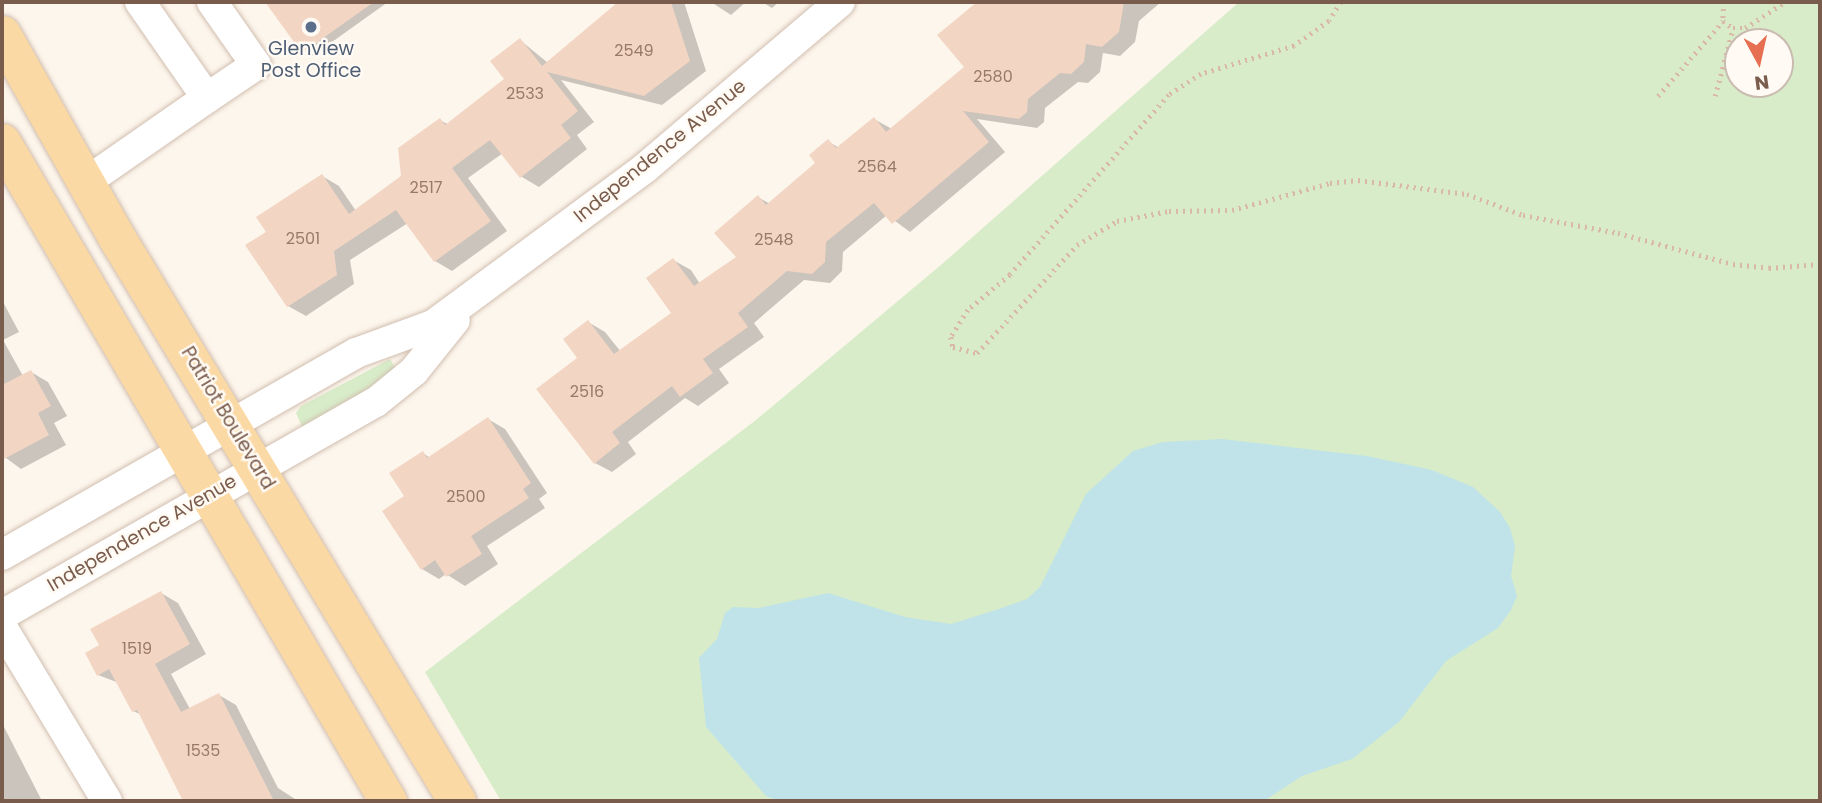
<!DOCTYPE html>
<style>
body{margin:0}
#map{position:relative;width:1822px;height:803px;overflow:hidden;background:#fdf6ec;font-family:Poppins,sans-serif}
div>[style]{position:absolute}
.green>*{inset:0;background:#d8ecc9}
.water>*{inset:0;background:#bfe3e8}
.shadow>*{inset:0;background:#0003}
.building>*{inset:0;background:#f3d5c3}
.path>*{height:4.5px;margin-top:-2.25px;transform-origin:0;background:repeating-linear-gradient(90deg,#d9b8a5 0 2px,transparent 0 7px)}
.roads{filter:drop-shadow(0 0 2px #d1beb0) drop-shadow(0 0 2px #d1beb0)}
.minor>*{height:30px;margin:-15px;padding:0 15px;transform-origin:15px;border-radius:15px;background:#fff}
.major>*{height:37px;margin:-18.5px;padding:0 18.5px;transform-origin:18.5px;border-radius:18.5px;background:#fbd9a5}
.dots>*{width:19px;height:19px;translate:-50% -50%;box-sizing:border-box;border:4px solid #fffaf3;border-radius:50%}
span{translate:-50% -50%;white-space:nowrap;text-align:center;line-height:1.15;-webkit-text-stroke:5px #fffaf3;paint-order:stroke}
.number-label{font-size:16px;color:#987a6a}
.number-label span{-webkit-text-stroke-width:0}
.service-label{font-size:19px;color:#4e5e75}
.street-label{font-size:19px;color:#7a5c4d}
.frame{position:absolute;inset:0;border:4px solid #7a5c4d;pointer-events:none}
.north{position:absolute;left:1724px;top:28px;width:70px;height:70px;box-sizing:border-box;background:#fffaf3;border:2px solid #cabbb1;border-radius:50%;rotate:172deg;font-size:19px;font-weight:700;line-height:28px;text-align:center;color:#7a5c4d}
.north::after{content:'';display:block;margin:auto;width:24px;height:32px;background:#e76f51;clip-path:polygon(50% 0,100% 100%,50% 72%,0 100%)}
</style>
<div id="map">
<div class="green">
<i style="clip-path:polygon(evenodd,1239px 2px,1820px 2px,1820px 801px,501px 801px,425px 672px,756px 420px,942px 264px,1239px 2px,1738px 42px,1780px 42px,1780px 84px,1738px 84px,1738px 42px)"></i>
<i style="clip-path:polygon(390px 359px,399px 374px,303px 429px,296px 413px,301px 406px)"></i>
</div>
<div class="water">
<i style="clip-path:polygon(1222px 439px,1367px 456px,1432px 470px,1473px 487px,1500px 512px,1510px 528px,1515px 546px,1511px 576px,1517px 596px,1511px 610px,1498px 628px,1446px 661px,1399px 722px,1352px 759px,1302px 776px,1264px 801px,778px 801px,766px 796px,706px 727px,699px 658px,717px 639px,725px 613px,733px 607px,759px 608px,828px 593px,905px 617px,951px 624px,999px 609px,1027px 599px,1040px 587px,1086px 494px,1133px 451px,1163px 442px)"></i>
</div>
<div class="shadow">
<i style="clip-path:polygon(267px 2px,388px 2px,311px 57px)"></i>
<i style="clip-path:polygon(621px 2px,684px 2px,706px 71px,662px 105px,561px 80px,594px 122px,577px 135px,587px 149px,539px 187px,522px 177px,503px 153px,468px 178px,507px 231px,452px 271px,435px 261px,408px 223px,350px 260px,354px 284px,306px 316px,288px 306px,268px 232px,322px 176px,339px 186px,356px 211px,403px 177px,440px 120px,449px 125px,507px 79px,520px 40px,548px 63px)"></i>
<i style="clip-path:polygon(711px 2px,746px 2px,731px 15px)"></i>
<i style="clip-path:polygon(762px 2px,779px 2px,772px 8px)"></i>
<i style="clip-path:polygon(980px 2px,1161px 2px,1139px 21px,1135px 42px,1120px 56px,1103px 53px,1100px 72px,1088px 83px,1078px 82px,1045px 108px,1044px 122px,1037px 128px,977px 119px,1005px 152px,910px 232px,887px 215px,843px 252px,842px 271px,830px 283px,804px 280px,754px 323px,764px 337px,719px 369px,729px 383px,698px 406px,685px 398px,628px 442px,636px 454px,612px 472px,595px 463px,580px 358px,588px 322px,605px 332px,621px 352px,674px 313px,673px 260px,691px 270px,700px 284px,738px 258px,758px 197px,770px 204px,818px 163px,828px 141px,839px 148px,874px 119px,892px 129px,967px 68px,940px 35px)"></i>
<i style="clip-path:polygon(2px 300px,19px 332px,3px 340px,23px 376px,31px 372px,48px 382px,67px 416px,54px 423px,66px 445px,21px 469px,2px 455px)"></i>
<i style="clip-path:polygon(488px 419px,505px 429px,547px 493px,539px 499px,545px 508px,487px 546px,498px 564px,465px 586px,446px 574px,439px 579px,422px 569px,407px 497px,423px 453px,430px 458px)"></i>
<i style="clip-path:polygon(161px 593px,178px 603px,206px 654px,171px 674px,190px 709px,219px 695px,236px 705px,278px 788px,298px 801px,184px 801px,142px 715px,133px 711px,119px 683px,98px 675px,102px 646px)"></i>
<i style="clip-path:polygon(2px 723px,42px 801px,2px 801px)"></i>
</div>
<div class="building">
<i style="clip-path:polygon(265px 2px,374px 2px,302px 53px)"></i>
<i style="clip-path:polygon(618px 2px,671px 2px,690px 61px,644px 96px,547px 72px,578px 111px,561px 125px,571px 138px,520px 178px,490px 140px,452px 168px,491px 221px,434px 262px,396px 210px,334px 251px,337px 275px,287px 307px,245px 245px,266px 232px,256px 217px,322px 174px,349px 214px,401px 176px,398px 148px,440px 118px,445px 125px,504px 79px,490px 61px,520px 38px,542px 66px)"></i>
<i style="clip-path:polygon(977px 2px,1124px 2px,1119px 32px,1102px 47px,1086px 44px,1084px 62px,1071px 74px,1060px 73px,1028px 99px,1027px 112px,1019px 119px,963px 111px,989px 142px,892px 224px,874px 203px,826px 242px,825px 262px,812px 274px,787px 271px,738px 313px,748px 327px,703px 359px,713px 373px,680px 397px,672px 386px,612px 432px,620px 443px,594px 464px,536px 389px,577px 358px,563px 339px,588px 320px,614px 354px,671px 313px,646px 278px,673px 258px,694px 286px,736px 257px,714px 233px,758px 195px,766px 205px,815px 163px,809px 155px,828px 139px,836px 148px,874px 117px,886px 132px,964px 67px,937px 35px)"></i>
<i style="clip-path:polygon(31px 370px,51px 406px,38px 413px,49px 435px,2px 460px,2px 385px)"></i>
<i style="clip-path:polygon(488px 417px,531px 483px,523px 489px,529px 498px,471px 536px,482px 554px,446px 577px,435px 560px,421px 570px,382px 511px,404px 496px,389px 473px,423px 451px,427px 458px)"></i>
<i style="clip-path:polygon(161px 591px,190px 644px,155px 664px,181px 712px,219px 693px,274px 801px,183px 801px,137px 710px,132px 712px,109px 669px,97px 676px,85px 653px,99px 645px,90px 629px)"></i>
</div>
<div class="path">
<i style="left:1341px;top:2px;width:22px;rotate:122deg"></i>
<i style="left:1329px;top:21px;width:43px;rotate:144.5deg"></i>
<i style="left:1294px;top:46px;width:97px;rotate:163.2deg"></i>
<i style="left:1201px;top:74px;width:38px;rotate:147deg"></i>
<i style="left:1169px;top:95px;width:240px;rotate:131.5deg"></i>
<i style="left:1010px;top:275px;width:55px;rotate:140.2deg"></i>
<i style="left:968px;top:310px;width:32px;rotate:122deg"></i>
<i style="left:951px;top:337px;width:10px;rotate:79deg"></i>
<i style="left:953px;top:347px;width:25px;rotate:14deg"></i>
<i style="left:977px;top:353px;width:147px;rotate:-47.2deg"></i>
<i style="left:1077px;top:245px;width:47px;rotate:-31deg"></i>
<i style="left:1117px;top:221px;width:53px;rotate:-10.9deg"></i>
<i style="left:1169px;top:211px;width:63px;rotate:-0.9deg"></i>
<i style="left:1232px;top:210px;width:102px;rotate:-15.4deg"></i>
<i style="left:1330px;top:183px;width:28px;rotate:-6deg"></i>
<i style="left:1358px;top:180px;width:110px;rotate:7.3deg"></i>
<i style="left:1467px;top:194px;width:60px;rotate:20.6deg"></i>
<i style="left:1523px;top:215px;width:97px;rotate:10.7deg"></i>
<i style="left:1618px;top:233px;width:119px;rotate:15.1deg"></i>
<i style="left:1733px;top:264px;width:36px;rotate:6deg"></i>
<i style="left:1769px;top:268px;width:51px;rotate:-4.5deg"></i>
<i style="left:1724px;top:2px;width:19px;rotate:93deg"></i>
<i style="left:1723px;top:21px;width:12px;rotate:35deg"></i>
<i style="left:1733px;top:28px;width:12px"></i>
<i style="left:1745px;top:28px;width:48px;rotate:-33deg"></i>
<i style="left:1658px;top:96px;width:99px;rotate:-49.1deg"></i>
<i style="left:1715px;top:96px;width:70px;rotate:-75.2deg"></i>
</div>
<div class="roads">
<div class="minor">
<i style="left:140px;top:2px;width:117px;rotate:55.1deg"></i>
<i style="left:207px;top:98px;width:59px;rotate:-34deg"></i>
<i style="left:256px;top:65px;width:77px;rotate:-124.9deg"></i>
<i style="left:86px;top:182px;width:147px;rotate:-34.8deg"></i>
<i style="left:2px;top:555px;width:408px;rotate:-29.7deg"></i>
<i style="left:356px;top:353px;width:82px;rotate:-20deg"></i>
<i style="left:433px;top:325px;width:264px;rotate:-36.5deg"></i>
<i style="left:645px;top:168px;width:256px;rotate:-40.4deg"></i>
<i style="left:2px;top:615px;width:430px;rotate:-29.7deg"></i>
<i style="left:376px;top:402px;width:49px;rotate:-39.2deg"></i>
<i style="left:414px;top:371px;width:65px;rotate:-51.2deg"></i>
<i style="left:2px;top:627px;width:203px;rotate:58.9deg"></i>
</div>
<div class="major">
<i style="left:2px;top:34px;width:240px;rotate:60.6deg"></i>
<i style="left:120px;top:243px;width:652px;rotate:58.87deg"></i>
<i style="left:2px;top:142px;width:764px;rotate:59.64deg"></i>
</div>
</div>
<div class="dots">
<i style="left:311px;top:27px;background:#5c6f8a"></i>
</div>
<div class="number-label">
<span style="left:634px;top:51px">2549</span>
<span style="left:993px;top:77px">2580</span>
<span style="left:525px;top:94px">2533</span>
<span style="left:877px;top:167px">2564</span>
<span style="left:426px;top:188px">2517</span>
<span style="left:303px;top:239px">2501</span>
<span style="left:774px;top:240px">2548</span>
<span style="left:587px;top:392px">2516</span>
<span style="left:466px;top:497px">2500</span>
<span style="left:137px;top:649px">1519</span>
<span style="left:203px;top:751px">1535</span>
</div>
<div class="service-label">
<span style="left:311px;top:60px">Glenview<br>Post Office</span>
</div>
<div class="street-label">
<span style="left:660px;top:151px;rotate:-39deg">Independence Avenue</span>
<span style="left:228px;top:418px;rotate:59deg">Patriot Boulevard</span>
<span style="left:142px;top:533px;rotate:-30deg">Independence Avenue</span>
</div>
<div class="frame"></div>
<div class="north">N</div>
</div>
